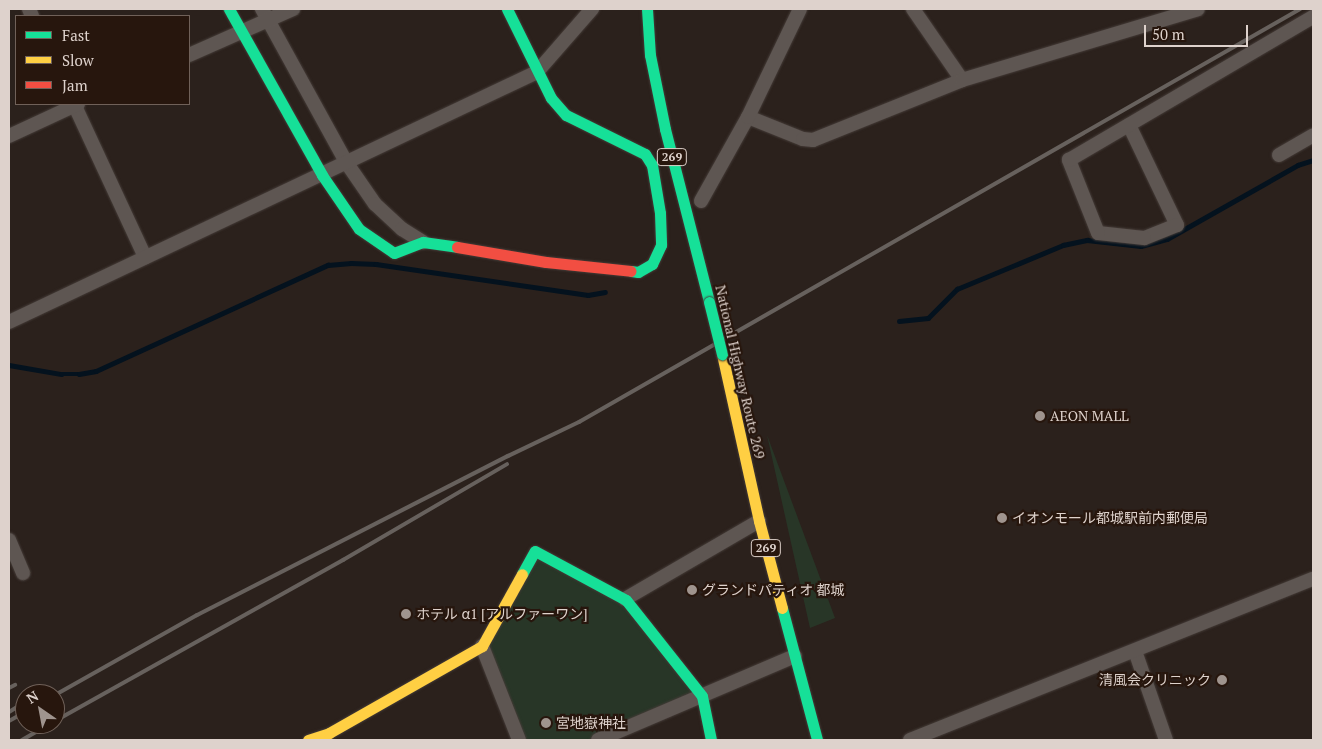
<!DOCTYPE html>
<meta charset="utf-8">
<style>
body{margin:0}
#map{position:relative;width:1322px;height:749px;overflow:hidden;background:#2b211c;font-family:"PT Serif","Noto Sans JP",serif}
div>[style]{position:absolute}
.green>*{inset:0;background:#283627}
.stream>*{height:4.5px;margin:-2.25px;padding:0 2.25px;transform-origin:2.25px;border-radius:2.25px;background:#04121e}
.roads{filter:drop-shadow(0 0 1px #443b37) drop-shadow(0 0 1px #443b37)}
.street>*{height:14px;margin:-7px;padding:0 7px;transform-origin:7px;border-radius:7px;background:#5e5652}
.fast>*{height:11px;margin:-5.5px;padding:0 5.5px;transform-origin:5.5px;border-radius:5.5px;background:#16e098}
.slow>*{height:11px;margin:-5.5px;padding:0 5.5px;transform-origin:5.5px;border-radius:5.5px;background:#ffcf43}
.jam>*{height:11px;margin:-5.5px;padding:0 5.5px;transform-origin:5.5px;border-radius:5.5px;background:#f24e42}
.rail>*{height:4px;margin:-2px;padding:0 2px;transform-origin:2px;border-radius:2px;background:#67615d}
.bridges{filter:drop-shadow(0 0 1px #443b37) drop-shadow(0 0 1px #443b37)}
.fast-bridge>*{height:11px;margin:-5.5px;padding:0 5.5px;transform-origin:5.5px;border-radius:5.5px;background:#16e098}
.dots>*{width:14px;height:14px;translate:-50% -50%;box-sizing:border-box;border:2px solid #27160d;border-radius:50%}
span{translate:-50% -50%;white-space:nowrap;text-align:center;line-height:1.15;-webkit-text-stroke:4.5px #27160d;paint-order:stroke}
.shield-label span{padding:1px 4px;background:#27160d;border:1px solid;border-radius:4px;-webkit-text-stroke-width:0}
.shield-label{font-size:12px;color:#ded2cc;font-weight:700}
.street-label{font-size:14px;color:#ded2cc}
.poi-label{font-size:14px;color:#ded2cc}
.left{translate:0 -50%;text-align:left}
.right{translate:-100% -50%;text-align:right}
.frame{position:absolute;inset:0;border:10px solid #ded2cc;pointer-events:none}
.legend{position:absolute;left:15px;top:15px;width:175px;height:90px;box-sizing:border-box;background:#27160d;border:1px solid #706159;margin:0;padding:6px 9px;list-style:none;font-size:15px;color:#ded2cc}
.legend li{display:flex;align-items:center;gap:10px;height:25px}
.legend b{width:25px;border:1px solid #706159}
.north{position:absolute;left:15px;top:684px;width:50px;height:50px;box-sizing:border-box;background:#27160d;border:1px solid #706159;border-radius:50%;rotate:327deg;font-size:14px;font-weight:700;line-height:20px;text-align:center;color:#ded2cc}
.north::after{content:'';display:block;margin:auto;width:18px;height:22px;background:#9f948e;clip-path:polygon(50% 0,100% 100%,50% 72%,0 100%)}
.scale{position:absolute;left:1144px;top:25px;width:104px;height:22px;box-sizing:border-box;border:2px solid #ded2cc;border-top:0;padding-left:6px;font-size:15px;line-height:18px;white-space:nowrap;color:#ded2cc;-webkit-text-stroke:4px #27160d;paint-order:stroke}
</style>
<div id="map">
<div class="green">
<i style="clip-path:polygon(767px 435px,835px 618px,810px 628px)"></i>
<i style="clip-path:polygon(535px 551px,626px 600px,702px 696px,598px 740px,519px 740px,482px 646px)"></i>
</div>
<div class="stream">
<i style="left:899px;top:321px;width:29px;rotate:-6deg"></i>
<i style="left:928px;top:318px;width:41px;rotate:-45deg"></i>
<i style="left:957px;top:289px;width:115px;rotate:-22.5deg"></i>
<i style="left:1063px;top:245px;width:25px;rotate:-12deg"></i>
<i style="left:1087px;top:240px;width:54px;rotate:6.3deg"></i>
<i style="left:1141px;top:246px;width:27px;rotate:-15deg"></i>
<i style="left:1167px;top:239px;width:150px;rotate:-29.5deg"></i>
<i style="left:1298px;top:165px;width:16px;rotate:-18deg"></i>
<i style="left:9px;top:365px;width:53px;rotate:9.8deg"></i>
<i style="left:61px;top:374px;width:18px"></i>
<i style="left:79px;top:374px;width:17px;rotate:-10deg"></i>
<i style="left:96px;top:371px;width:255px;rotate:-24.6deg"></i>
<i style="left:328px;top:265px;width:23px;rotate:-5deg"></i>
<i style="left:351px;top:263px;width:25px;rotate:2deg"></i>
<i style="left:376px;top:264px;width:214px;rotate:8.3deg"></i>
<i style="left:588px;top:295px;width:17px;rotate:-10deg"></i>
</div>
<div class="roads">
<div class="street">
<i style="left:29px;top:9px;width:8px;rotate:67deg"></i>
<i style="left:262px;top:9px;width:175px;rotate:61.2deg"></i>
<i style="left:346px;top:162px;width:51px;rotate:55.4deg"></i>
<i style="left:375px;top:204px;width:37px;rotate:43deg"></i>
<i style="left:402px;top:229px;width:25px;rotate:32deg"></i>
<i style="left:913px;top:9px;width:86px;rotate:55.4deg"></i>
<i style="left:189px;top:55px;width:114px;rotate:-23.9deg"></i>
<i style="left:74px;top:104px;width:169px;rotate:65.1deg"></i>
<i style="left:748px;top:117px;width:59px;rotate:21.8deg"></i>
<i style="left:803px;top:139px;width:10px;rotate:6deg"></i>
<i style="left:813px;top:140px;width:161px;rotate:-21.9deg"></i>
<i style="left:962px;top:80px;width:246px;rotate:-16.7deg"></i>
<i style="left:1129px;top:125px;width:111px;rotate:64.4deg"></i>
<i style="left:1177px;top:225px;width:35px;rotate:158deg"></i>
<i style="left:1144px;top:238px;width:46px;rotate:-173.8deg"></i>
<i style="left:1098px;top:233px;width:79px;rotate:-111.7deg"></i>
<i style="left:1069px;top:160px;width:283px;rotate:-30.4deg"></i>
<i style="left:9px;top:136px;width:76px;rotate:-24.9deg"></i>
<i style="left:1279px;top:155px;width:39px;rotate:-30deg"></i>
<i style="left:701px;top:201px;width:96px;rotate:-60.8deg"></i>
<i style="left:748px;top:117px;width:120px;rotate:-64.3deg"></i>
<i style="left:9px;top:322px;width:584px;rotate:-25.34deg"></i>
<i style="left:537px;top:72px;width:84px;rotate:-48.9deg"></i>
<i style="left:9px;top:540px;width:36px;rotate:67deg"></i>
<i style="left:625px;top:599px;width:155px;rotate:-30.2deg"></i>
<i style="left:482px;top:646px;width:101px;rotate:68.5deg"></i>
<i style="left:1135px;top:651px;width:94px;rotate:70.8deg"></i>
<i style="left:598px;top:740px;width:214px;rotate:-23.1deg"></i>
<i style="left:910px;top:740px;width:434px;rotate:-21.8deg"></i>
</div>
<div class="fast">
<i style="left:229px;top:9px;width:190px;rotate:60.7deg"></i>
<i style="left:322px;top:175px;width:65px;rotate:55.6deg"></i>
<i style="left:359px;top:229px;width:42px;rotate:34.4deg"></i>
<i style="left:394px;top:253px;width:31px;rotate:-21deg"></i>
<i style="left:423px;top:242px;width:34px;rotate:8deg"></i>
<i style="left:507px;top:9px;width:99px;rotate:63.7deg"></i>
<i style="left:551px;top:98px;width:23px;rotate:49deg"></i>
<i style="left:566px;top:115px;width:88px;rotate:26.3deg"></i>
<i style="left:645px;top:154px;width:13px;rotate:58deg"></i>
<i style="left:652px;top:165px;width:49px;rotate:80.5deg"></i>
<i style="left:660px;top:213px;width:32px;rotate:88deg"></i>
<i style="left:661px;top:245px;width:21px;rotate:115deg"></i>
<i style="left:652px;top:264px;width:16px;rotate:150deg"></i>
<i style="left:638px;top:272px;width:7px;rotate:-172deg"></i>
<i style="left:647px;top:9px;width:46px;rotate:86.3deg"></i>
<i style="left:650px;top:55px;width:76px;rotate:78.5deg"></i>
<i style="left:665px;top:129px;width:179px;rotate:75.7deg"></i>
<i style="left:522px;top:574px;width:26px;rotate:-61deg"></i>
<i style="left:535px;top:551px;width:103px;rotate:28.3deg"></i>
<i style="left:626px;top:600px;width:122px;rotate:51.6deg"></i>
<i style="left:702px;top:696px;width:45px;rotate:78.4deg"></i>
<i style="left:782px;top:608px;width:137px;rotate:75.1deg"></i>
</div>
<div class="slow">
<i style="left:722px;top:354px;width:171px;rotate:77.5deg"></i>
<i style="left:759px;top:521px;width:90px;rotate:75.2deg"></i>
<i style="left:308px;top:740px;width:22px;rotate:-18deg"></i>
<i style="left:329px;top:733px;width:176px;rotate:-29.6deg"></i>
<i style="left:482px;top:646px;width:82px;rotate:-60.9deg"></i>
</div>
<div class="jam">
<i style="left:457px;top:247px;width:90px;rotate:9.6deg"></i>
<i style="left:546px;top:262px;width:85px;rotate:6deg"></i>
</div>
</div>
<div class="rail">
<i style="left:9px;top:688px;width:7px;rotate:-27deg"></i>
<i style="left:55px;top:695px;width:163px;rotate:-29.4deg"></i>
<i style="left:197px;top:615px;width:349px;rotate:-27.1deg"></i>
<i style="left:508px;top:456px;width:79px;rotate:-25.6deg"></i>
<i style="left:579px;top:422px;width:831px;rotate:-29.8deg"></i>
<i style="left:9px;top:712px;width:19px;rotate:-32deg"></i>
<i style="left:9px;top:721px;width:18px;rotate:-29deg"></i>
<i style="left:55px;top:721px;width:330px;rotate:-29.2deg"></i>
<i style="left:343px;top:560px;width:190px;rotate:-30.3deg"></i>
<i style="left:22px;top:740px;width:32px;rotate:-30deg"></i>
</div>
<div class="bridges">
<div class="fast-bridge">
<i style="left:709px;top:302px;width:54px;rotate:76deg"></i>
</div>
</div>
<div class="dots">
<i style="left:1040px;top:416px;background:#9f948e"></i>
<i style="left:1002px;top:518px;background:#9f948e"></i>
<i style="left:692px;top:590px;background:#9f948e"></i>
<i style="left:406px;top:614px;background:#9f948e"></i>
<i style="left:1222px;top:680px;background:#9f948e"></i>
<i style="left:546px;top:723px;background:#9f948e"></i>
</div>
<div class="shield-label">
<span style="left:672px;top:157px">269</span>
<span style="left:766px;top:548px">269</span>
</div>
<div class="street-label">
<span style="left:740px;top:372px;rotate:77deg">National Highway Route 269</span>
</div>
<div class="poi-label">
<span class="left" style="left:1050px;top:416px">AEON MALL</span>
<span class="left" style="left:1012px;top:518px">イオンモール都城駅前内郵便局</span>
<span class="left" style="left:702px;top:590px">グランドパティオ 都城</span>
<span class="left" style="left:416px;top:614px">ホテル α1 [アルファーワン]</span>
<span class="right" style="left:1211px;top:680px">清風会クリニック</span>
<span class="left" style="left:556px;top:723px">宮地嶽神社</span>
</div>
<div class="frame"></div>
<ul class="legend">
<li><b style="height:6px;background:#16e098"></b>Fast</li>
<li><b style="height:6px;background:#ffcf43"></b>Slow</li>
<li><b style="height:6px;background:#f24e42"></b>Jam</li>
</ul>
<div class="north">N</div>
<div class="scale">50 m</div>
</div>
